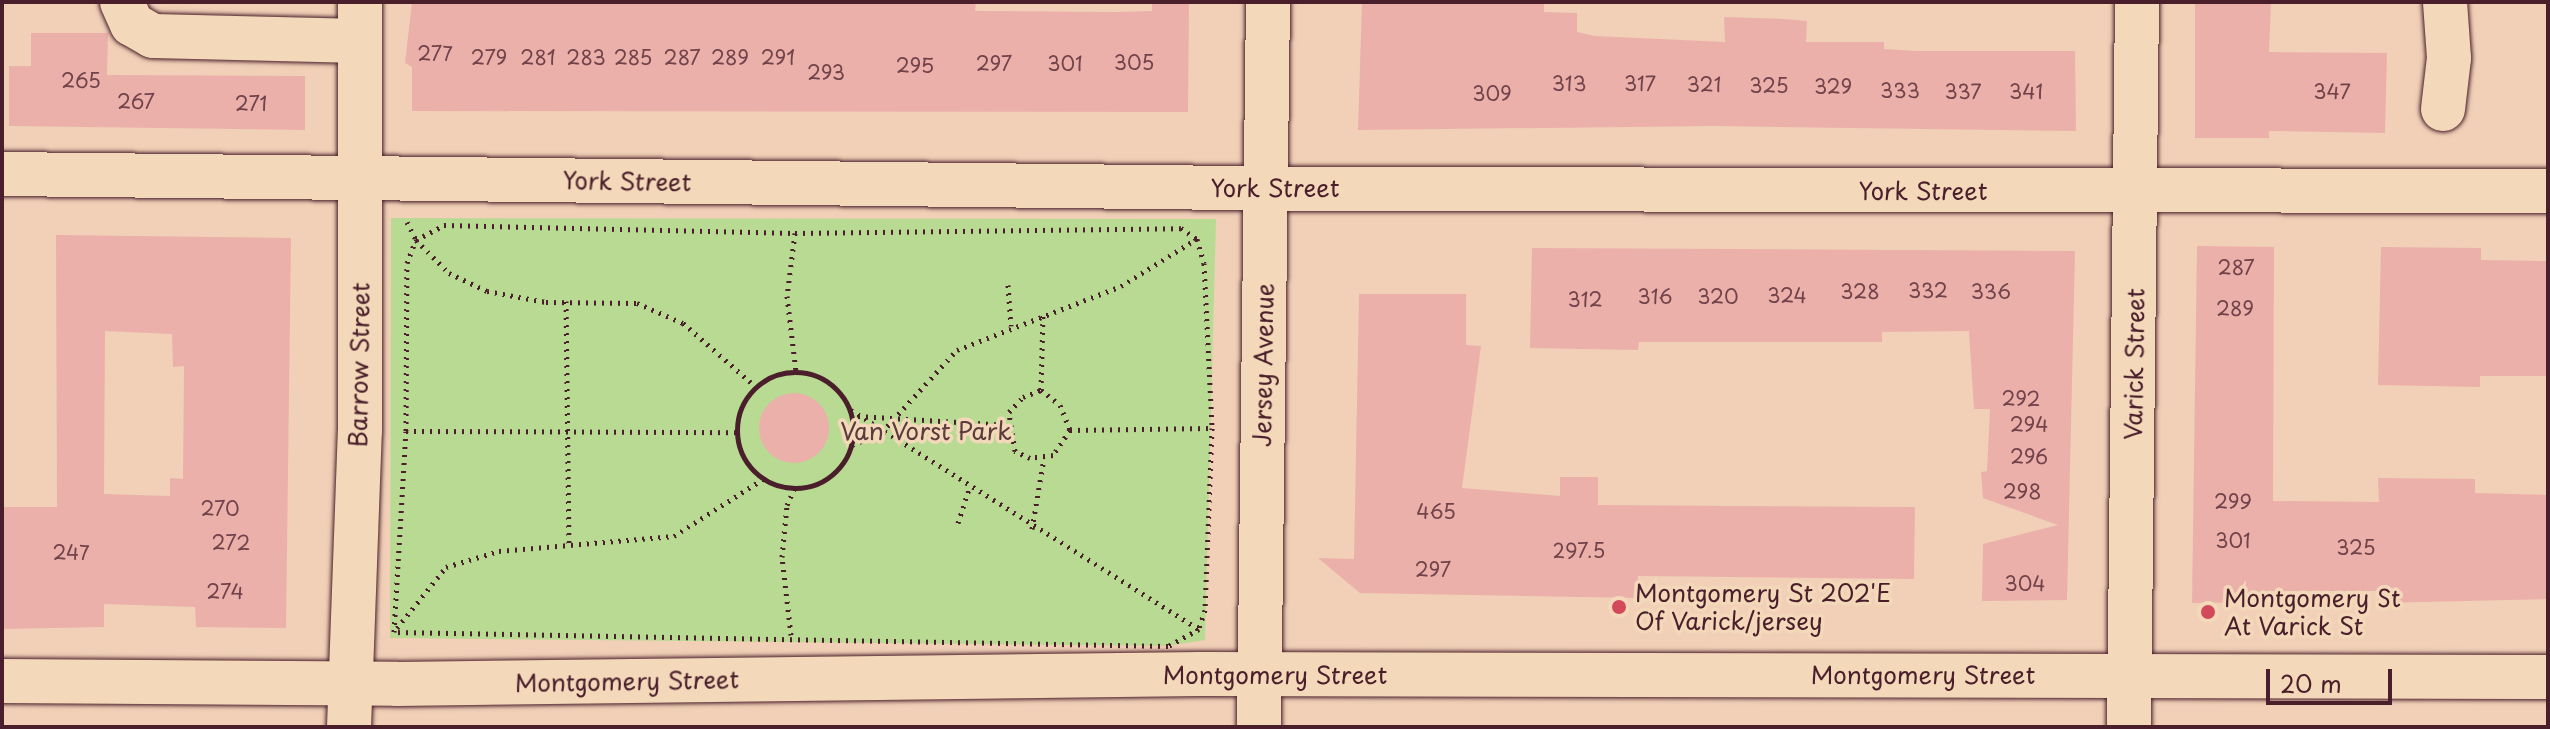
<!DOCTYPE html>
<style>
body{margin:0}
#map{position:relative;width:2550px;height:729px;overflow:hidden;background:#f1d0b7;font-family:"Playpen Sans",sans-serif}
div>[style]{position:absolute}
.green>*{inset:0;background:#b9da93}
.building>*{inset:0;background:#ebb0aa}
.round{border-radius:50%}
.path>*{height:5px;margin-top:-2.5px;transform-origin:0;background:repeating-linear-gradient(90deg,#4a1f2b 0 2px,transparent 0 8px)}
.path>.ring{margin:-2.5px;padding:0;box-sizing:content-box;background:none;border:5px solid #4a1f2b;border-radius:50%}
.roads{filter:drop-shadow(0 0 2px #4a1f2b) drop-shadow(0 0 2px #4a1f2b)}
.minor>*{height:44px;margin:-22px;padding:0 22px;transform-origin:22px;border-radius:22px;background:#f3d8ba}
.dots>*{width:22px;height:22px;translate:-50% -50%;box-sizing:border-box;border:4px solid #f3d8ba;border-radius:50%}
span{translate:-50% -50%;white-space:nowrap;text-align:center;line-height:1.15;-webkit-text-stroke:7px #f3d8ba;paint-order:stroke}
.number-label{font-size:20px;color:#72434b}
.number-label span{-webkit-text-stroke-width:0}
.street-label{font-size:24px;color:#4a1f2b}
.park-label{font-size:24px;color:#5b3b3b}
.poi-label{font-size:24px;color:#4a1f2b}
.left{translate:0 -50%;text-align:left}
.frame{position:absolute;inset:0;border:4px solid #4a1f2b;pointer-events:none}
.scale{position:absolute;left:2266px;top:669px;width:126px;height:36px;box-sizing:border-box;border:4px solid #4a1f2b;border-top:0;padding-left:10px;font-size:24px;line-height:28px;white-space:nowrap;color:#4a1f2b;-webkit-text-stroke:6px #f3d8ba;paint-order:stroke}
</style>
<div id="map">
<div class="green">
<i style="clip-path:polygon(391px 218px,1216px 219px,1205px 640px,1168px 646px,390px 638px)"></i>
</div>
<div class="building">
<i style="clip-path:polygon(412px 2px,976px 2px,975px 11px,1115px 12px,1152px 11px,1152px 2px,1189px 2px,1188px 112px,412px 111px,412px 67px,405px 63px)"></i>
<i style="clip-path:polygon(1362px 2px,1544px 2px,1544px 12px,1577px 13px,1577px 32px,1595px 36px,1725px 42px,1724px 17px,1784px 19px,1807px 21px,1806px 42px,1884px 42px,1884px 49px,1916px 51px,2075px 51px,2076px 131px,1713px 126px,1358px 130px)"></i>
<i style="clip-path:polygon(2195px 2px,2271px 2px,2269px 52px,2387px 53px,2385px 133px,2269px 131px,2269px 138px,2195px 138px)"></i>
<i style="clip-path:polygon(31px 33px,108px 33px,107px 75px,305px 76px,305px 130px,9px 126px,9px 66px,31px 66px)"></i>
<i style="clip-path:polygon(evenodd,56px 235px,291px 238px,286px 628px,196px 627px,195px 607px,104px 604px,104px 627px,2px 629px,2px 507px,57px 507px,56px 235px,105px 331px,172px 334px,173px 367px,184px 366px,183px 479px,170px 478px,170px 496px,104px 494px,105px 331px)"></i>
<i style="clip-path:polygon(2197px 246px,2274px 247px,2273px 501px,2379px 502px,2378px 478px,2475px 479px,2475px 493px,2548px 495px,2548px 599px,2378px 603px,2378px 591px,2273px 591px,2272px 602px,2192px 603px)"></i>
<i style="clip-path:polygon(2381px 247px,2481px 248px,2481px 260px,2548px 261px,2548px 376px,2480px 376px,2480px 387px,2378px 385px)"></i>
<i style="clip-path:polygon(1532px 248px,2075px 251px,2067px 600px,1982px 601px,1983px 544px,2058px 525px,1983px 498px,1981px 472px,1987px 471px,1990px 409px,1974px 409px,1969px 331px,1882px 332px,1882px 342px,1639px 342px,1638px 350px,1530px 348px)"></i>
<i style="clip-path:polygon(1359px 294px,1466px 294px,1466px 345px,1481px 346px,1462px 488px,1560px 496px,1560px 477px,1598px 477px,1598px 505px,1915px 507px,1914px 579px,1638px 576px,1637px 598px,1360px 593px,1318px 558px,1354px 559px)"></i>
<i class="round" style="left:759px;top:393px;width:70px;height:70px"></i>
</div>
<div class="path">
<i style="left:407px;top:222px;width:20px;rotate:63deg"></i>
<i style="left:416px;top:240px;width:47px;rotate:45deg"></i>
<i style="left:449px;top:273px;width:42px;rotate:25.3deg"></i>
<i style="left:487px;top:291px;width:60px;rotate:10.6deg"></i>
<i style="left:546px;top:302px;width:91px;rotate:0.6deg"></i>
<i style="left:637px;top:303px;width:50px;rotate:23.5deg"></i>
<i style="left:683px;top:323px;width:97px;rotate:41.2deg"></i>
<i style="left:444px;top:225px;width:351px;rotate:1.3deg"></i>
<i style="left:795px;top:233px;width:386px;rotate:-0.7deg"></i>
<i style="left:1181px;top:228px;width:19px;rotate:35deg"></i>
<i style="left:1197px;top:239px;width:25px;rotate:74deg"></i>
<i style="left:1204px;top:263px;width:165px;rotate:87.2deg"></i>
<i style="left:1212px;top:428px;width:182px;rotate:92.2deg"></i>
<i style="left:1205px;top:610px;width:20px;rotate:108deg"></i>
<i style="left:1199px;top:629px;width:35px;rotate:151deg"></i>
<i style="left:1168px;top:646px;width:774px;rotate:-178.96deg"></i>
<i style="left:394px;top:632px;width:201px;rotate:-86.6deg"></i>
<i style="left:406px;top:431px;width:168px;rotate:-89.7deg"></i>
<i style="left:407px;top:263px;width:25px;rotate:-69deg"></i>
<i style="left:416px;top:240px;width:32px;rotate:-28deg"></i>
<i style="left:795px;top:233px;width:64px;rotate:97.2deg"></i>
<i style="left:787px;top:296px;width:77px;rotate:83.2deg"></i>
<i style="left:1008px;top:285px;width:41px;rotate:85.8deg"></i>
<i style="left:566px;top:301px;width:246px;rotate:89.3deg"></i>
<i class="ring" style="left:737px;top:372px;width:111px;height:111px"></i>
<i style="left:1041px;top:390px;width:24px;rotate:38deg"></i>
<i style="left:1060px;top:405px;width:27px;rotate:68deg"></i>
<i style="left:1070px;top:430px;width:30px;rotate:124deg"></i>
<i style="left:1053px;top:455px;width:23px;rotate:173deg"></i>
<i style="left:1030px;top:458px;width:17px;rotate:-155deg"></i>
<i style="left:1015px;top:451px;width:39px;rotate:-99deg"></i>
<i style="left:1009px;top:412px;width:21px;rotate:-47deg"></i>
<i style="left:1023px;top:397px;width:19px;rotate:-21deg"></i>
<i style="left:1041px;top:390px;width:76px;rotate:-88.5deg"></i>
<i style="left:851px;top:410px;width:411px;rotate:32.2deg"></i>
<i style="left:858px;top:416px;width:151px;rotate:3.4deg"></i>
<i style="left:1070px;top:430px;width:142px;rotate:-0.8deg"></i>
<i style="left:406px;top:431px;width:331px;rotate:0.2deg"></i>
<i style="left:852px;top:445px;width:33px;rotate:-23deg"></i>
<i style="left:882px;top:432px;width:111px;rotate:-47.6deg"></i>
<i style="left:957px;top:350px;width:176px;rotate:-21.3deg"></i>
<i style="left:1121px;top:286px;width:91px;rotate:-31.9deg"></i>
<i style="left:958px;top:523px;width:36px;rotate:-72deg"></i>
<i style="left:1032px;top:529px;width:72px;rotate:-80.4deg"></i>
<i style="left:397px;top:628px;width:78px;rotate:-51.2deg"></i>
<i style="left:446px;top:567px;width:55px;rotate:-16.8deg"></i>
<i style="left:499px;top:551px;width:176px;rotate:-4.9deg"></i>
<i style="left:674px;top:536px;width:106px;rotate:-32.6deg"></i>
<i style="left:791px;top:635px;width:79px;rotate:-96.6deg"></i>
<i style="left:782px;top:557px;width:52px;rotate:-84.5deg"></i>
<i style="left:787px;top:505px;width:17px;rotate:-66deg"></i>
</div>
<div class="roads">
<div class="minor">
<i style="left:122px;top:2px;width:24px;rotate:66deg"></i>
<i style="left:132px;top:24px;width:24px;rotate:30deg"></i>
<i style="left:153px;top:36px;width:207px;rotate:1.4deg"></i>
<i style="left:2443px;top:109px;width:51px;rotate:-83.3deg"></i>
<i style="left:2449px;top:58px;width:56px;rotate:-94.1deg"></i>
<i style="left:2px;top:174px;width:1320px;rotate:0.65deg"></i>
<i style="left:1322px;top:189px;width:1226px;rotate:0.09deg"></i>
<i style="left:2px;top:681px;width:395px;rotate:0.4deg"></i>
<i style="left:397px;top:684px;width:803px;rotate:-0.71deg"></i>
<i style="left:1200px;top:674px;width:1348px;rotate:0.13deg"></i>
<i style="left:349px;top:727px;width:296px;rotate:-87.9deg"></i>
<i style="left:360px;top:431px;width:429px;rotate:-90deg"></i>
<i style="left:1259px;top:727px;width:725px;rotate:-89.29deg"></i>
<i style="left:2129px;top:727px;width:725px;rotate:-89.37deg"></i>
</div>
</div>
<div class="dots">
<i style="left:1619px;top:607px;background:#d1495b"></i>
<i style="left:2208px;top:612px;background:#d1495b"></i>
</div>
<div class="number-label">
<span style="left:435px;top:53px">277</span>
<span style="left:489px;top:57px">279</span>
<span style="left:538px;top:57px">281</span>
<span style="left:586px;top:57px">283</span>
<span style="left:633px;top:57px">285</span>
<span style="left:682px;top:57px">287</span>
<span style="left:730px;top:57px">289</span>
<span style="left:778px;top:57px">291</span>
<span style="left:1134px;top:62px">305</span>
<span style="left:994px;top:63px">297</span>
<span style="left:1065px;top:63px">301</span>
<span style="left:915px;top:65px">295</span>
<span style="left:826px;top:72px">293</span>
<span style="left:81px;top:80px">265</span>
<span style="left:1569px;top:83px">313</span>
<span style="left:1640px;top:83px">317</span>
<span style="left:1704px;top:84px">321</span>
<span style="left:1769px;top:85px">325</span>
<span style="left:1833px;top:86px">329</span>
<span style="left:1900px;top:90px">333</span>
<span style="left:1963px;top:91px">337</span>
<span style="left:2026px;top:91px">341</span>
<span style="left:2332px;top:91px">347</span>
<span style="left:1492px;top:93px">309</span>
<span style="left:136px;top:101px">267</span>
<span style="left:251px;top:103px">271</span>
<span style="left:2236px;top:267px">287</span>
<span style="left:1928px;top:290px">332</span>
<span style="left:1860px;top:291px">328</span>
<span style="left:1991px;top:291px">336</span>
<span style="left:1787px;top:295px">324</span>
<span style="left:1655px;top:296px">316</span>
<span style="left:1718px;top:296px">320</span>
<span style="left:1585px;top:299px">312</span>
<span style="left:2235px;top:308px">289</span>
<span style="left:2021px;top:398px">292</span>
<span style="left:2029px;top:424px">294</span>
<span style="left:2029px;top:456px">296</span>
<span style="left:2022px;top:491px">298</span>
<span style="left:2233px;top:501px">299</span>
<span style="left:220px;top:508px">270</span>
<span style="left:1436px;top:511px">465</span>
<span style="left:2233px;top:540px">301</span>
<span style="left:231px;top:542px">272</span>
<span style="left:2356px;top:547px">325</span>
<span style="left:1579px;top:550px">297.5</span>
<span style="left:71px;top:552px">247</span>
<span style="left:1433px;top:569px">297</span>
<span style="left:2025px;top:583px">304</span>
<span style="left:225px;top:591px">274</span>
</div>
<div class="street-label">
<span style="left:627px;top:181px;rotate:1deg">York Street</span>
<span style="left:1275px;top:188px">York Street</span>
<span style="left:1923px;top:191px">York Street</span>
<span style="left:2134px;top:364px;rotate:-89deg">Varick Street</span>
<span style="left:359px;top:365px;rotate:-89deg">Barrow Street</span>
<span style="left:1263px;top:365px;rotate:-89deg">Jersey Avenue</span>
<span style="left:1275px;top:675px">Montgomery Street</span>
<span style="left:1923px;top:675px">Montgomery Street</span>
<span style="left:627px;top:681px;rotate:-1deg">Montgomery Street</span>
</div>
<div class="park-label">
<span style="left:926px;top:431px">Van Vorst Park</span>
</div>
<div class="poi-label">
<span class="left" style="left:1635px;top:607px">Montgomery St 202'E<br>Of Varick/jersey</span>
<span class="left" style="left:2224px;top:612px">Montgomery St<br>At Varick St</span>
</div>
<div class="frame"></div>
<div class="scale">20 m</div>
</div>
